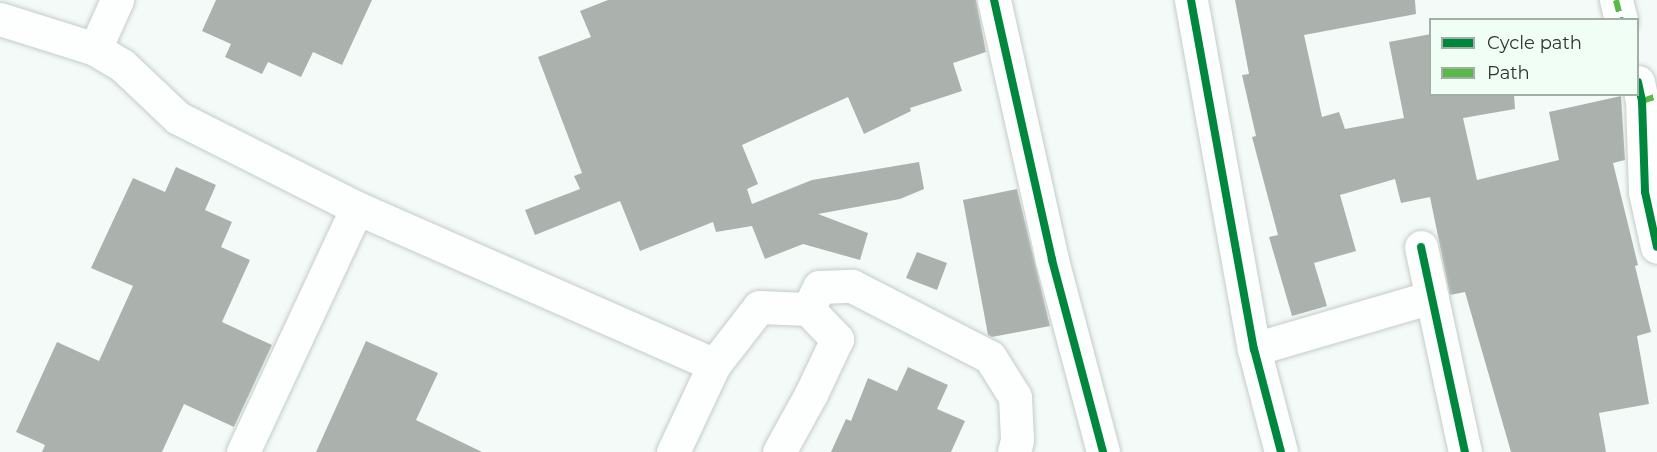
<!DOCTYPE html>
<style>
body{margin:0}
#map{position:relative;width:1657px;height:452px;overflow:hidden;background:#f4faf7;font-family:Montserrat,sans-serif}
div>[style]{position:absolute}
.building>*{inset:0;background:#abb2ae}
.roads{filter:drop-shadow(0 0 2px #c5ccc8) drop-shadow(0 0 2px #c5ccc8)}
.minor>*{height:33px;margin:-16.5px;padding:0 16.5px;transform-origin:16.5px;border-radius:16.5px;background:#fdfefe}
.quiet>*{height:6px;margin-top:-3px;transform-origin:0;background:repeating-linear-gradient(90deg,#58b947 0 12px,transparent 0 18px)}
.cycleway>*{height:8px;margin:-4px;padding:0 4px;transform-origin:4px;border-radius:4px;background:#00873e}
span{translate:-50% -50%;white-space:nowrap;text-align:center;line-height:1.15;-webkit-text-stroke:6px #f0fef6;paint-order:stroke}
.legend{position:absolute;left:1429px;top:18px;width:210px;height:78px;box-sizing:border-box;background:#f0fef6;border:2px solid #a2aea7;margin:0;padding:8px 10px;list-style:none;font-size:18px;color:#2d3631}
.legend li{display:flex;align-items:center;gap:12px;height:30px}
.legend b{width:30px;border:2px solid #a2aea7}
</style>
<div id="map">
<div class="building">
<i style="clip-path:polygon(216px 0,372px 0,342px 65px,313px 52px,301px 77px,268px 62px,262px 74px,225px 57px,231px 44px,202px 31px)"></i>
<i style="clip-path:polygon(608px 0,976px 0,986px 52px,953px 63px,962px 91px,910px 108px,911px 111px,864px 134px,848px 97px,742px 145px,758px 184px,747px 189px,752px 204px,812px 180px,919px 162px,924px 189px,900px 199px,818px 214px,868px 233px,860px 260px,803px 244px,765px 259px,752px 226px,716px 232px,713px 222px,640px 251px,620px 201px,535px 235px,525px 210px,580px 189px,574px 176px,582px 173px,538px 57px,591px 37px,580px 11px)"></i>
<i style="clip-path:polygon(1235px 0,1415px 0,1416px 14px,1304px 35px,1322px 117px,1339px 112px,1345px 129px,1404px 118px,1389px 42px,1431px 34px,1431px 94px,1514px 94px,1515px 109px,1463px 118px,1477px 180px,1559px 160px,1549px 112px,1621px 96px,1625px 160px,1613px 163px,1638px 265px,1635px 266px,1651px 332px,1637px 336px,1649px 404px,1599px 413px,1606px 452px,1511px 452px,1465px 292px,1450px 295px,1430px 197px,1401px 203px,1395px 179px,1340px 195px,1356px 251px,1314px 263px,1327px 306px,1292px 316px,1269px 237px,1278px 235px,1252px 137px,1256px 136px,1242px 75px,1249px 74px)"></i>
<i style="clip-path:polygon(176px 167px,216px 185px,205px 210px,232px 222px,221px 247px,250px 260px,222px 322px,272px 345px,234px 427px,184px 404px,162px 452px,42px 452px,45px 445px,16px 432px,57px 342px,99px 361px,133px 286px,91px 268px,133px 178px,165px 192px)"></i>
<i style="clip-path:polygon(1017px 189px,1050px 326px,992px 337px,988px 335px,963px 200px)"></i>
<i style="clip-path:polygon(917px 252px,947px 263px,937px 290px,906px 278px)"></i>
<i style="clip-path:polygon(366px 341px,438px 373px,416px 420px,482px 452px,316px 452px)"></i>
<i style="clip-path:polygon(908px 367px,948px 385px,937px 409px,965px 421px,951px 452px,831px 452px,846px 419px,851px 421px,868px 378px,897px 391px)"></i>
</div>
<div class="roads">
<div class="minor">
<i style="left:994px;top:0;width:266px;rotate:77.4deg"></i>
<i style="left:1052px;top:260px;width:199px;rotate:75.1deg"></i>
<i style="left:1191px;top:0;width:355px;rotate:79.8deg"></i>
<i style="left:1254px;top:349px;width:106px;rotate:75.3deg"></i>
<i style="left:1616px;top:0;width:21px;rotate:76deg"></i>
<i style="left:0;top:19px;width:100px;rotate:17.5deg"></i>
<i style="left:95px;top:49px;width:31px;rotate:31deg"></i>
<i style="left:122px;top:65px;width:77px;rotate:43.4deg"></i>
<i style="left:178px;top:118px;width:200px;rotate:26.7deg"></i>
<i style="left:357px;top:208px;width:390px;rotate:23.7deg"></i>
<i style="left:95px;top:49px;width:54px;rotate:-65.8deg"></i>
<i style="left:1638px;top:82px;width:19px;rotate:78deg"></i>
<i style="left:1642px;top:101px;width:91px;rotate:88.1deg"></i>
<i style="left:1645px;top:192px;width:56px;rotate:77.7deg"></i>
<i style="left:1421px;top:247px;width:210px;rotate:77.9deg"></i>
<i style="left:808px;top:309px;width:25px;rotate:-63deg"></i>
<i style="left:819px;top:287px;width:33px;rotate:-2deg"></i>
<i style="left:852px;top:286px;width:155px;rotate:27.2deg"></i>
<i style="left:990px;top:357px;width:47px;rotate:58deg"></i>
<i style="left:1015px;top:397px;width:43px;rotate:87.3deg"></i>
<i style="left:1017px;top:440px;width:12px;rotate:104deg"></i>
<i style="left:1254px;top:349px;width:185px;rotate:-16.3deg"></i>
<i style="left:243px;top:452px;width:269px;rotate:-65deg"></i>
<i style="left:673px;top:452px;width:96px;rotate:-64.8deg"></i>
<i style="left:714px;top:365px;width:73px;rotate:-52.2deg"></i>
<i style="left:759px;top:307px;width:49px;rotate:2.3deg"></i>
<i style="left:808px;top:309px;width:42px;rotate:46deg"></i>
<i style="left:837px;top:339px;width:61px;rotate:115.3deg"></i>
<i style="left:811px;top:394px;width:66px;rotate:118.9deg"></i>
</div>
</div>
<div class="quiet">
<i style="left:1616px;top:0;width:21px;rotate:76deg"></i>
<i style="left:1642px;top:101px;width:16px;rotate:-18deg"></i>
</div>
<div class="cycleway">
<i style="left:994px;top:0;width:266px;rotate:77.4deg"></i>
<i style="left:1052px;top:260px;width:199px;rotate:75.1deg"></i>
<i style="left:1191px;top:0;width:355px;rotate:79.8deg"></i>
<i style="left:1254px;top:349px;width:106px;rotate:75.3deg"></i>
<i style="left:1638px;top:82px;width:19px;rotate:78deg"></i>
<i style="left:1642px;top:101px;width:91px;rotate:88.1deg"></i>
<i style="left:1645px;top:192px;width:56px;rotate:77.7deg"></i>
<i style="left:1421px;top:247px;width:210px;rotate:77.9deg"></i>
</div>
<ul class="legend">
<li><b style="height:8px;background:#00873e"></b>Cycle path</li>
<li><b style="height:8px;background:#58b947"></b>Path</li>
</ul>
</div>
